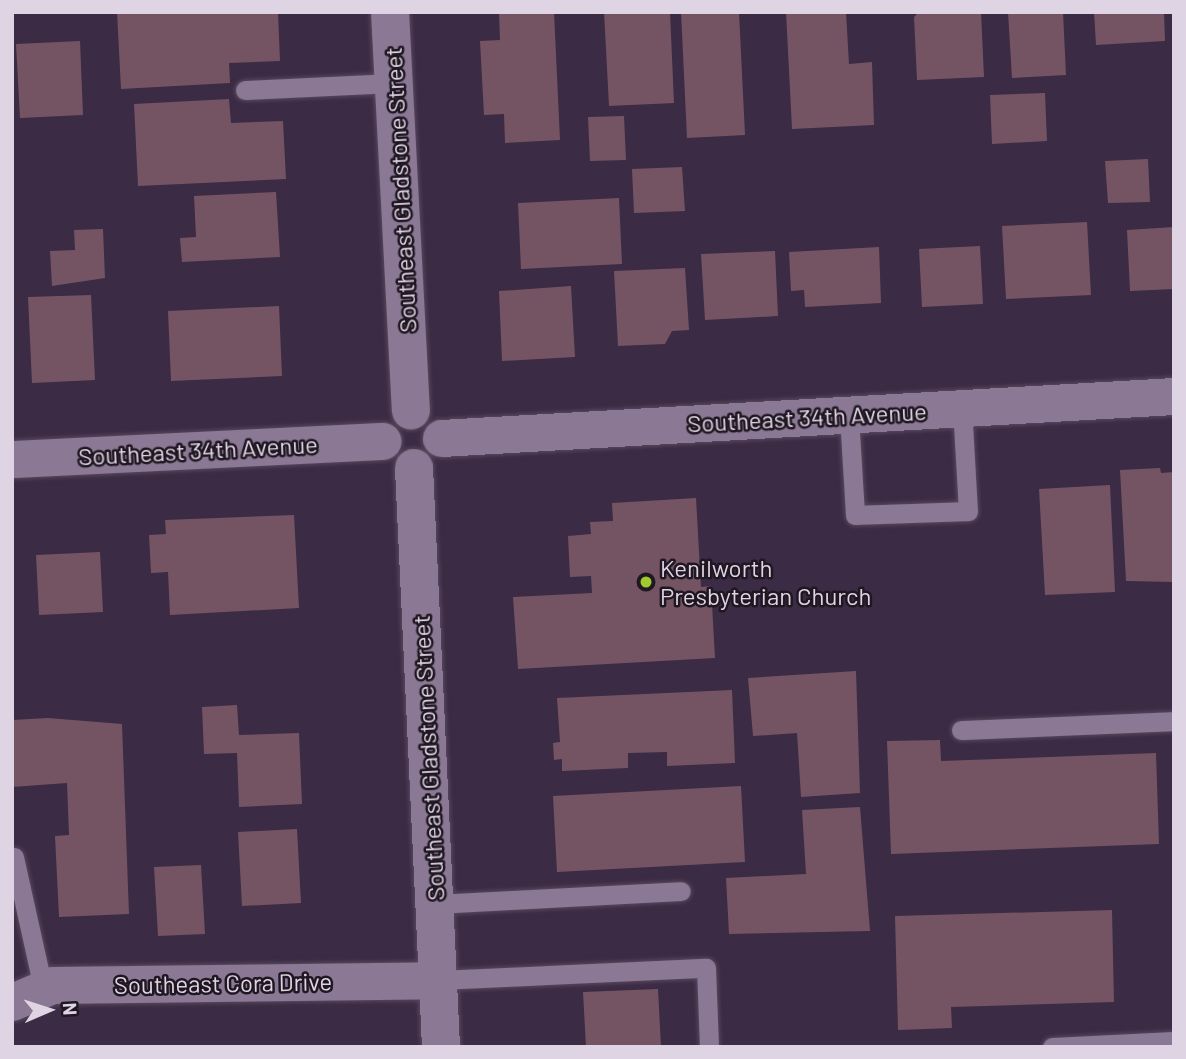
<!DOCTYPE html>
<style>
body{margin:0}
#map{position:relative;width:1186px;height:1059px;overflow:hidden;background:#3c2b44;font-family:Barlow,sans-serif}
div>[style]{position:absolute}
.building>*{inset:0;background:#745463}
.roads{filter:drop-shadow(0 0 2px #58495e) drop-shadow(0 0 2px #58495e)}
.service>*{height:19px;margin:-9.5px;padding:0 9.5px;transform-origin:9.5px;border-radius:9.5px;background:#8b7894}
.minor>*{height:37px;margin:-18.5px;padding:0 18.5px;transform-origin:18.5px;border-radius:18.5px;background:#8b7894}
.tertiary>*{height:38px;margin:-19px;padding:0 19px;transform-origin:19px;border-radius:19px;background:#8b7894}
.dots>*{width:19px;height:19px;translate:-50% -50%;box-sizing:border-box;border:4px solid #1f1722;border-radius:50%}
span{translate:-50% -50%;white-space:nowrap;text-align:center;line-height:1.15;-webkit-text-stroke:5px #1f1722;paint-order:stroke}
.street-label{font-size:24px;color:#dfd4e3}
.poi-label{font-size:24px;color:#dfd4e3}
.left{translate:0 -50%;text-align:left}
.frame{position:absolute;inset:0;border:14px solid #dfd4e3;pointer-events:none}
.north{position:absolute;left:14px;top:975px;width:70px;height:70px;-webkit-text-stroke:5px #1f1722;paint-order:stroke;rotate:87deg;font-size:19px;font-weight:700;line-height:28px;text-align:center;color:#dfd4e3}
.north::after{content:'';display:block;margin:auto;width:24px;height:32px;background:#dfd4e3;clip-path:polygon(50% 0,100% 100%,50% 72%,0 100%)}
</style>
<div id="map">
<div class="building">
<i style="clip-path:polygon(117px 12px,278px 12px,280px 61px,229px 63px,230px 83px,121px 89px)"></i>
<i style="clip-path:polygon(499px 12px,554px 12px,560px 140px,505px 143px,504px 114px,484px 115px,480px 41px,500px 40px)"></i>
<i style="clip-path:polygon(604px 12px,670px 12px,674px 103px,609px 106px)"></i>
<i style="clip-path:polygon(681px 12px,739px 12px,745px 135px,687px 138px)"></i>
<i style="clip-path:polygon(786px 12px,846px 12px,849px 64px,872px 62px,874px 125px,792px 129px)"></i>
<i style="clip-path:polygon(919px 12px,981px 12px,984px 77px,917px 80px,914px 17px)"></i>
<i style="clip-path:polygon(1008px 12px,1063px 12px,1066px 75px,1012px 78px)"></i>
<i style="clip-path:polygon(1094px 12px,1164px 12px,1165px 41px,1096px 45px)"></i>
<i style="clip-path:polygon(80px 41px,83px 115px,20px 118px,16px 44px)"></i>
<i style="clip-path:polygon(1045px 93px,1047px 141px,992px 144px,990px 95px)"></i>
<i style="clip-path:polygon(229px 99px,231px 123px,283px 121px,286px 179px,138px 186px,134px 104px)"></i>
<i style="clip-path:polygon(624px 116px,626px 160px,590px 161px,588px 117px)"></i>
<i style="clip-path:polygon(1148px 159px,1150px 202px,1108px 203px,1105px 161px)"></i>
<i style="clip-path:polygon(682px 167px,685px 211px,634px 213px,632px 169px)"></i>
<i style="clip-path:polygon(276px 192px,280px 257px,182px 262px,180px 238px,196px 237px,194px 196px)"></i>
<i style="clip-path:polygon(619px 198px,622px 264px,521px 269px,518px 203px)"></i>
<i style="clip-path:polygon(1087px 222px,1091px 295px,1006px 299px,1002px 226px)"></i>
<i style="clip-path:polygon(1174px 227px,1174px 289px,1130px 291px,1127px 230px)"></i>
<i style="clip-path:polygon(103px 229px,105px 278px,52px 286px,50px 251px,75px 250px,74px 230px)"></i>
<i style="clip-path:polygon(980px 246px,983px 304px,922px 307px,919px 249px)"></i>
<i style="clip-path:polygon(879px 247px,881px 303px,805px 307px,804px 290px,791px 291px,789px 252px)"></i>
<i style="clip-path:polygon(775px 251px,778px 316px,705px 320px,701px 254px)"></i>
<i style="clip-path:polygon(685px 268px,689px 330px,672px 331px,665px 344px,618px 346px,614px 271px)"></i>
<i style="clip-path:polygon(571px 286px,575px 357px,502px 361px,499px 291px)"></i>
<i style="clip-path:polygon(91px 295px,95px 380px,32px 383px,28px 297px)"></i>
<i style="clip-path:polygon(279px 306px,282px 376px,171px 381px,168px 311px)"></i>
<i style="clip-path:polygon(1160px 468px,1161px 473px,1174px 472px,1174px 582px,1126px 581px,1120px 470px)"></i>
<i style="clip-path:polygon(1110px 485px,1115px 592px,1045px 595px,1039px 489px)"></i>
<i style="clip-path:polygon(696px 498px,701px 587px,711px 586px,715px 658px,518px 669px,513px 597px,592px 593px,591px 576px,570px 577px,568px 536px,591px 534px,590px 522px,613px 521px,612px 503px)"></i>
<i style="clip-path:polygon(294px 515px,299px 608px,170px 615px,168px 572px,151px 573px,149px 535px,166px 534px,165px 520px)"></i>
<i style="clip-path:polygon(100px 552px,103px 612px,39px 615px,36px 555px)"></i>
<i style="clip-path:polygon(856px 671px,860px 793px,801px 797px,797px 733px,753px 736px,748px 678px)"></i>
<i style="clip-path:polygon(732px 690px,735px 763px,667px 766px,667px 752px,628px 753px,628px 768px,562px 771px,562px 759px,554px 760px,553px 743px,560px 742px,557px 698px)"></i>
<i style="clip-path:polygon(237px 705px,239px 735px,299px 733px,302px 804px,239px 807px,237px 753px,204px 754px,202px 707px)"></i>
<i style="clip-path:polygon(48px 718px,122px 724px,129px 914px,59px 917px,55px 836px,69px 835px,67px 783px,12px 787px,12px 720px)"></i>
<i style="clip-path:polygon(940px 740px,941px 761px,1156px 753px,1159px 844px,891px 854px,887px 741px)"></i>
<i style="clip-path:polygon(741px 786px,745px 862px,557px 872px,553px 796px)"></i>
<i style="clip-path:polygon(860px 807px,870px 931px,729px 934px,726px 878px,806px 874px,802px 810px)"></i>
<i style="clip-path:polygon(297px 829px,301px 903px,242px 906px,238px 832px)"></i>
<i style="clip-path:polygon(201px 865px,205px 934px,158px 936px,154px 867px)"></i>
<i style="clip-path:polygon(1112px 910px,1114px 1002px,951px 1007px,952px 1028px,898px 1030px,895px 916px)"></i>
<i style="clip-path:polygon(658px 989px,661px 1047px,586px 1047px,583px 992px)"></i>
</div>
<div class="roads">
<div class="service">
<i style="left:245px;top:90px;width:149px;rotate:-2.7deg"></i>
<i style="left:849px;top:416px;width:99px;rotate:86.5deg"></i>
<i style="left:855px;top:515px;width:113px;rotate:-2deg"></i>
<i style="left:968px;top:511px;width:103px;rotate:-93.3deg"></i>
<i style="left:961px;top:730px;width:213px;rotate:-2.4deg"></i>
<i style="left:14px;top:857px;width:134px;rotate:77.5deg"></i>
<i style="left:435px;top:904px;width:246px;rotate:-3deg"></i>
<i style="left:438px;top:980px;width:268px;rotate:-2.6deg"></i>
<i style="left:706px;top:968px;width:79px;rotate:87.8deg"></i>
<i style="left:1052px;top:1047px;width:122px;rotate:-2.8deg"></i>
</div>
<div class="minor">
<i style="left:441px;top:438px;width:734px;rotate:-3.28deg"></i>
<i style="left:12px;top:459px;width:371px;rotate:-2.8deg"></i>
<i style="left:12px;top:1002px;width:43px;rotate:-23deg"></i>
<i style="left:52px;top:985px;width:386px;rotate:-0.7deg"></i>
</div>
<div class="tertiary">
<i style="left:390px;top:12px;width:399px;rotate:87deg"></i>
<i style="left:414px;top:468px;width:580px;rotate:87.33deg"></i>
</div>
</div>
<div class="dots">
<i style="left:646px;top:582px;background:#9eca2f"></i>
</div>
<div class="street-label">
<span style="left:400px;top:190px;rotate:-93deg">Southeast Gladstone Street</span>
<span style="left:807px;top:417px;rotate:-3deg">Southeast 34th Avenue</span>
<span style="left:198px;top:450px;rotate:-3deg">Southeast 34th Avenue</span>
<span style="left:428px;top:758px;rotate:-93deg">Southeast Gladstone Street</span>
<span style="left:223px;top:983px;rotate:-1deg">Southeast Cora Drive</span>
</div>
<div class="poi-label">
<span class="left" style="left:660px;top:582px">Kenilworth<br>Presbyterian Church</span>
</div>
<div class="frame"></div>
<div class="north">N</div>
</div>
